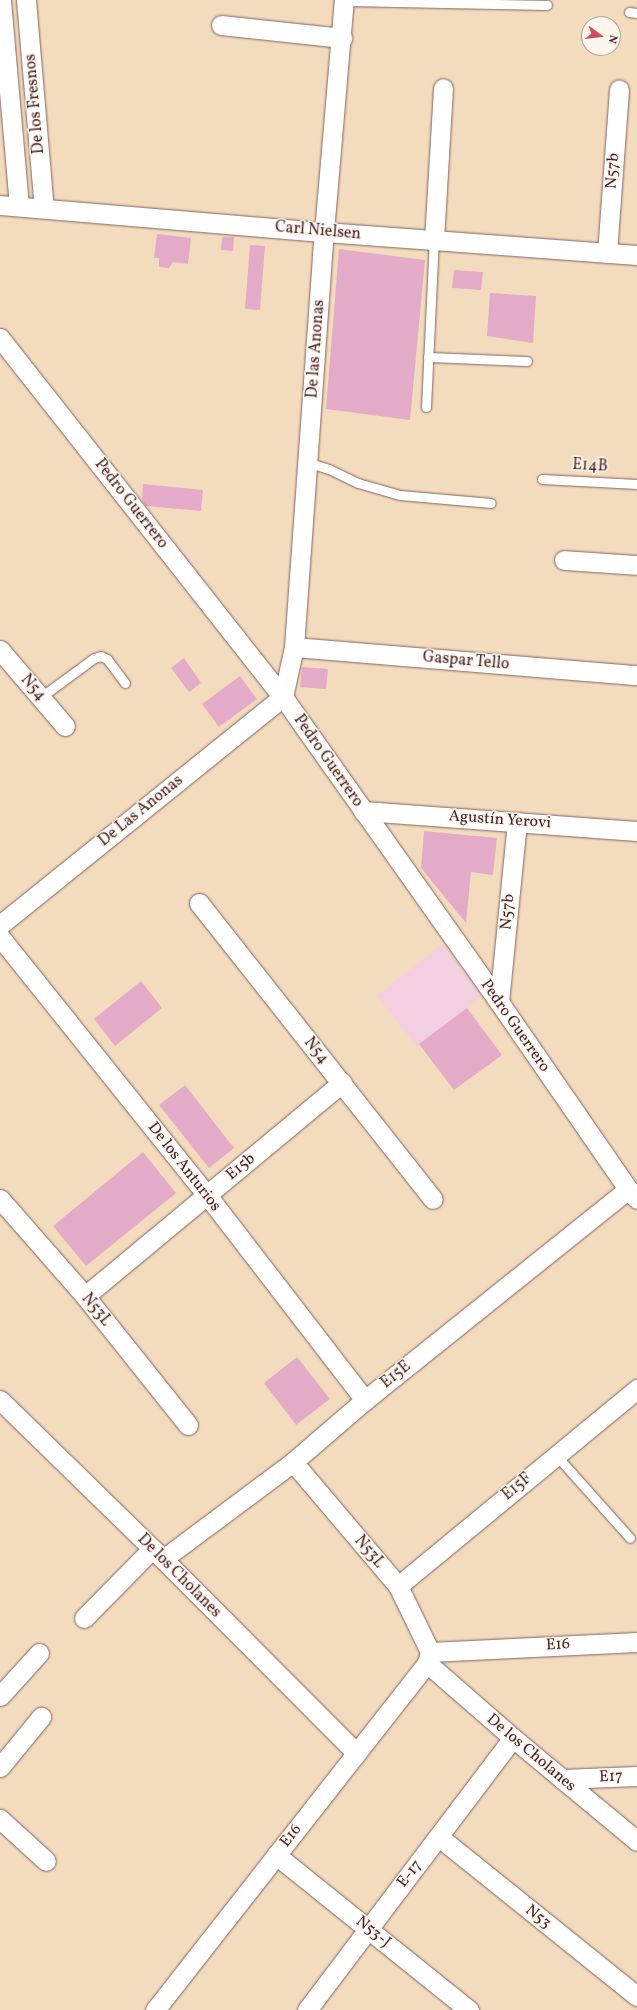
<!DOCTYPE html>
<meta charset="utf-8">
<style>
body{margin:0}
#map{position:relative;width:637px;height:2010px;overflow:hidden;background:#f3dcbd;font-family:Vollkorn,serif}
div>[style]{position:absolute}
.built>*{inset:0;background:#f2cfe1}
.building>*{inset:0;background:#e4abc8}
.roads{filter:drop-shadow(0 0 1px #85615e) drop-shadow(0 0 1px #85615e)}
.lane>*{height:9px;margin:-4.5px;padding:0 4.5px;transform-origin:4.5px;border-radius:4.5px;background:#fff}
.street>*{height:19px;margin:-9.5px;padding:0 9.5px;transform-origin:9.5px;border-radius:9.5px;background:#fff}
span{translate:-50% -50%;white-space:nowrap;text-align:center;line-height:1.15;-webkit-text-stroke:3px #fbf7ec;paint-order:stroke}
.street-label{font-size:16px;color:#4a1f2b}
.north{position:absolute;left:581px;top:16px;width:40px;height:40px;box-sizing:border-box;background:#fbf7ec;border:1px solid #b4a19f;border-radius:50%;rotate:105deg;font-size:11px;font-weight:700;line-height:16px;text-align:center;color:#4a1f2b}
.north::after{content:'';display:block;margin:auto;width:14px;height:18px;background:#d1495b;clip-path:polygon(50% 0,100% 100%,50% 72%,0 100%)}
</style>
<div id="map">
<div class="built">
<i style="clip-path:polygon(442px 944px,482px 996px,417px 1047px,377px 996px)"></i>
</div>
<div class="building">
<i style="clip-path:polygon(157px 234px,191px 238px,188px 264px,173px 262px,169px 268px,159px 267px,159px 258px,154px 258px)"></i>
<i style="clip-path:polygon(222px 237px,234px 237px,233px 251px,221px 250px)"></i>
<i style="clip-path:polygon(250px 245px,265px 246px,260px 310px,245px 309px)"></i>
<i style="clip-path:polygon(339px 249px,425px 260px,410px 420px,326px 409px)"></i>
<i style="clip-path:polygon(454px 270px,483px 272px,481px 290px,452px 288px)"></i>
<i style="clip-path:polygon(490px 293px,536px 296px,533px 343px,487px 336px)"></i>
<i style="clip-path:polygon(143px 484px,203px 490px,201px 511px,146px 506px,142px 500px)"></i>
<i style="clip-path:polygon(184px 658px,201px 683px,189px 692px,171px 668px)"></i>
<i style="clip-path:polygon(302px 667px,328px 669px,326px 689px,300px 687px)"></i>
<i style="clip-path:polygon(240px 676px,257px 699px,219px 727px,202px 704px)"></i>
<i style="clip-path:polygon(424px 831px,497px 838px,493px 875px,471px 872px,466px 923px,421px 868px)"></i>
<i style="clip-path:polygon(141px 981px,162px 1008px,115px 1046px,94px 1019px)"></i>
<i style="clip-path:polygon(467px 1008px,502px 1055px,454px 1090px,419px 1044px)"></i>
<i style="clip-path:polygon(185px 1085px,234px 1148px,209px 1168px,159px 1105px)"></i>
<i style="clip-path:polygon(143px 1152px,176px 1193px,86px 1266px,53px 1226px)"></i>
<i style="clip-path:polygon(297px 1357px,330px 1399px,296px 1425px,264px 1383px)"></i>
</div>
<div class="roads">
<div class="lane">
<i style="left:344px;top:1px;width:203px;rotate:1.1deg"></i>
<i style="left:629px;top:12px;width:8px;rotate:7deg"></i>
<i style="left:428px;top:357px;width:99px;rotate:2.3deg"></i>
<i style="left:426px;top:407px;width:167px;rotate:-87.3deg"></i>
<i style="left:307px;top:462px;width:23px;rotate:18deg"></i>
<i style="left:329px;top:469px;width:32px;rotate:26deg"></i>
<i style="left:358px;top:483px;width:44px;rotate:15.9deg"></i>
<i style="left:400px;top:495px;width:91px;rotate:5deg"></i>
<i style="left:542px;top:479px;width:95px;rotate:3deg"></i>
<i style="left:41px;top:697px;width:66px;rotate:-36.3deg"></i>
<i style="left:94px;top:658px;width:7px;rotate:-16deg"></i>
<i style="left:101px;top:656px;width:7px;rotate:27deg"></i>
<i style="left:107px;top:659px;width:30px;rotate:53deg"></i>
<i style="left:556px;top:1455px;width:111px;rotate:48.3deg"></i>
</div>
<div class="street">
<i style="left:1px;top:0;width:207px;rotate:85deg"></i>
<i style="left:26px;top:0;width:209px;rotate:85.1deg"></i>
<i style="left:221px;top:25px;width:122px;rotate:6.1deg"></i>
<i style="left:0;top:205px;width:325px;rotate:4.8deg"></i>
<i style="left:324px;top:232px;width:314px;rotate:4.2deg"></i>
<i style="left:434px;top:240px;width:152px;rotate:-86.6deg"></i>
<i style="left:607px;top:253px;width:164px;rotate:-85.8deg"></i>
<i style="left:0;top:338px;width:457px;rotate:51.8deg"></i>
<i style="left:283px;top:697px;width:374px;rotate:54.7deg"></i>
<i style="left:499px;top:1002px;width:227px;rotate:55.4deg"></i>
<i style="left:628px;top:1189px;width:13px;rotate:48deg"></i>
<i style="left:564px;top:560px;width:73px;rotate:3.9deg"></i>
<i style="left:294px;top:647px;width:344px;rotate:4.7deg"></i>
<i style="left:0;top:650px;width:100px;rotate:49.5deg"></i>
<i style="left:283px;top:697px;width:51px;rotate:-77.6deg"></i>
<i style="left:294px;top:647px;width:393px;rotate:-85.9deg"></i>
<i style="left:322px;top:255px;width:256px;rotate:-85.1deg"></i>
<i style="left:363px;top:811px;width:275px;rotate:4.2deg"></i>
<i style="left:199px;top:903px;width:377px;rotate:51.7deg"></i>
<i style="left:0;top:925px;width:363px;rotate:-38.9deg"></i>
<i style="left:0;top:937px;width:331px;rotate:51.3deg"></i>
<i style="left:207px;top:1195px;width:259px;rotate:52.4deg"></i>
<i style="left:499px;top:1002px;width:181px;rotate:-84.3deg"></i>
<i style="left:0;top:1199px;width:129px;rotate:48.8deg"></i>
<i style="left:85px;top:1296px;width:165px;rotate:51.4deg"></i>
<i style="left:85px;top:1296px;width:334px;rotate:-39.7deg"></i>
<i style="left:0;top:1400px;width:228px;rotate:44.3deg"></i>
<i style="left:163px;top:1559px;width:274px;rotate:45.1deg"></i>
<i style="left:293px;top:1462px;width:162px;rotate:49.7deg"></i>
<i style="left:398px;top:1586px;width:73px;rotate:64.1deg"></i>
<i style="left:163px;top:1559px;width:162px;rotate:-36.7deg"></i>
<i style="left:293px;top:1462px;width:95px;rotate:-40.7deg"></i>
<i style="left:365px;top:1400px;width:337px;rotate:-38.7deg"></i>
<i style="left:398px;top:1586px;width:310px;rotate:-39.5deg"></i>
<i style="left:84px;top:1618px;width:97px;rotate:-45.4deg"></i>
<i style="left:430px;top:1652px;width:207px;rotate:-2.8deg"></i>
<i style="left:427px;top:1663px;width:114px;rotate:41.1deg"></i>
<i style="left:513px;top:1738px;width:161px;rotate:39.7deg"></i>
<i style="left:0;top:1696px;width:58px;rotate:-47.8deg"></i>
<i style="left:0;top:1767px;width:65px;rotate:-50.6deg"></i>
<i style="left:562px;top:1779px;width:75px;rotate:-2.3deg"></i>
<i style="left:0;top:1819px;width:62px;rotate:42.4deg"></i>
<i style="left:439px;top:1837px;width:254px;rotate:38.8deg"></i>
<i style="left:276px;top:1855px;width:248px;rotate:38.8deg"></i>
<i style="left:155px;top:2010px;width:441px;rotate:-51.9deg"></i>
<i style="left:427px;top:1663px;width:11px;rotate:-75deg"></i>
<i style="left:307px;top:2010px;width:341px;rotate:-52.9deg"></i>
</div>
</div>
<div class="street-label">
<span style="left:35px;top:104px;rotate:-95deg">De los Fresnos</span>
<span style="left:613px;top:171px;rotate:-86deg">N57b</span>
<span style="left:318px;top:231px;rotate:5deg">Carl Nielsen</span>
<span style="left:316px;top:349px;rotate:-86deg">De las Anonas</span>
<span style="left:590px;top:466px;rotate:3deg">E14B</span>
<span style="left:131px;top:504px;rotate:52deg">Pedro Guerrero</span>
<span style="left:466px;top:661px;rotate:5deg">Gaspar Tello</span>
<span style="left:33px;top:688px;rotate:49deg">N54</span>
<span style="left:328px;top:761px;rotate:55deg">Pedro Guerrero</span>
<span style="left:141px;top:811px;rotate:-39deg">De Las Anonas</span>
<span style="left:500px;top:820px;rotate:4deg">Agustín Yerovi</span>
<span style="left:508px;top:912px;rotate:-85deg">N57b</span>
<span style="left:515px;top:1026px;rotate:55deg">Pedro Guerrero</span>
<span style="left:316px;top:1051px;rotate:51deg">N54</span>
<span style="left:184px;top:1167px;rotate:52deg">De los Anturios</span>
<span style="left:241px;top:1167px;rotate:-40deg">E15b</span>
<span style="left:96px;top:1310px;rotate:51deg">N53L</span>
<span style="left:396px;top:1375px;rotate:-39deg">E15E</span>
<span style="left:517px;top:1487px;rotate:-40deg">E15F</span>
<span style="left:369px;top:1552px;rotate:50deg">N53L</span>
<span style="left:179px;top:1576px;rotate:45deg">De los Cholanes</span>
<span style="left:558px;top:1645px;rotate:-3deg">E16</span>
<span style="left:531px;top:1753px;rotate:40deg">De los Cholanes</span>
<span style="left:611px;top:1777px;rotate:-2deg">E17</span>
<span style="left:291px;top:1836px;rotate:-52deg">E16</span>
<span style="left:410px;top:1874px;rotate:-52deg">E-17</span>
<span style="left:538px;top:1917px;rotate:39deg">N53</span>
<span style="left:373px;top:1932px;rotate:39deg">N53-J</span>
</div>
<div class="north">N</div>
</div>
